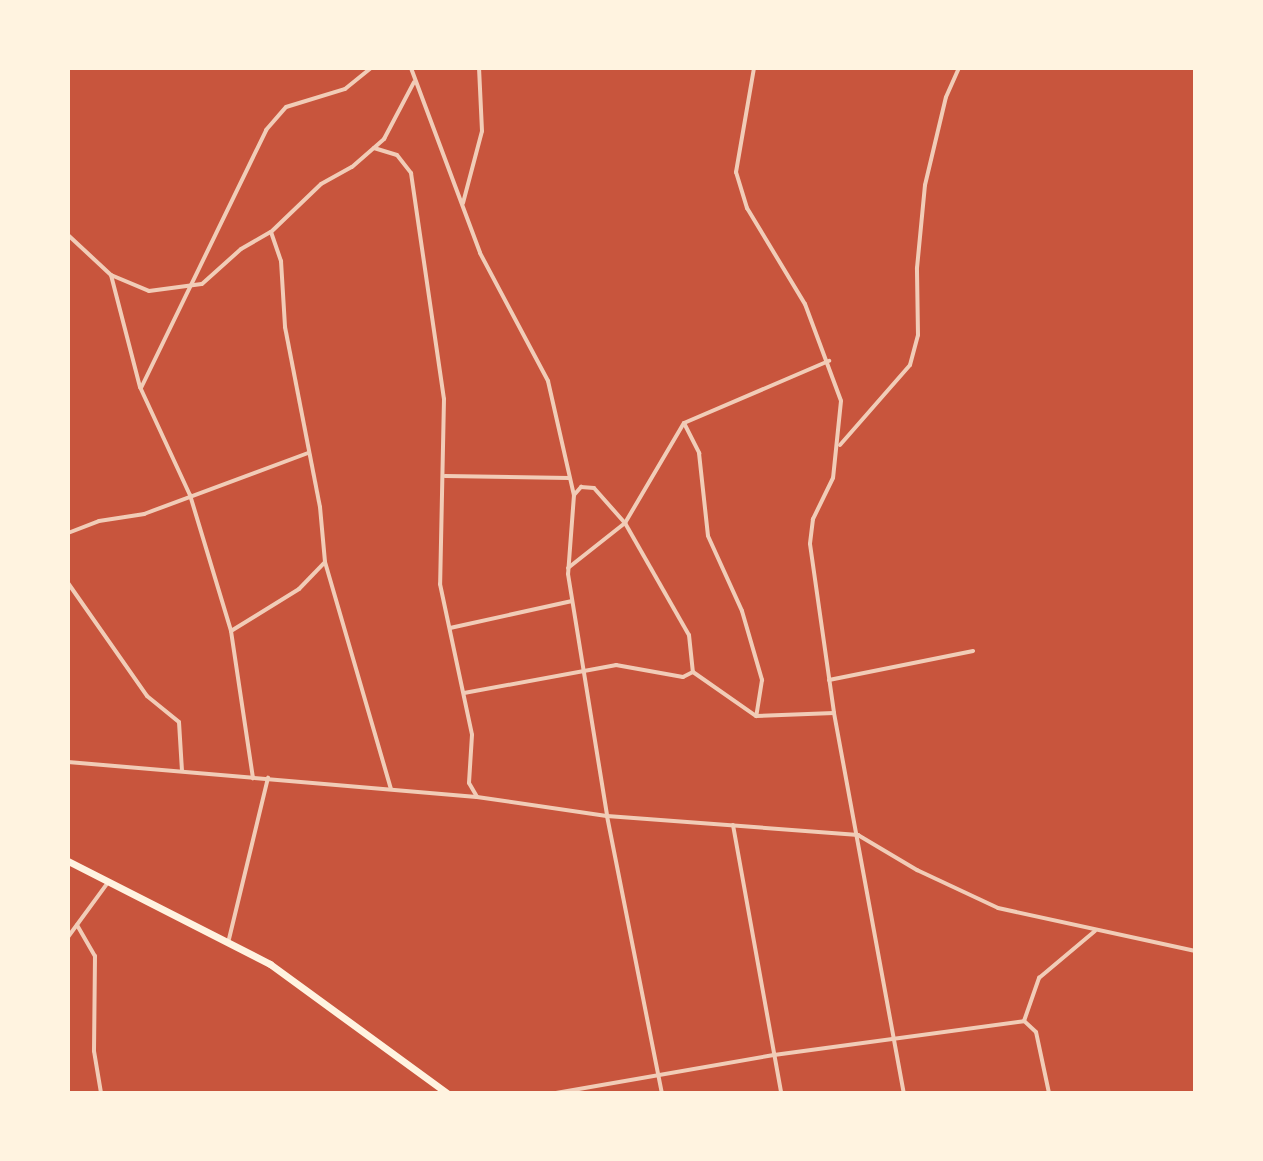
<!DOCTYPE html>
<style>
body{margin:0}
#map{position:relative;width:1263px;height:1161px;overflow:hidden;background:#c8553d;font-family:"PT Sans",sans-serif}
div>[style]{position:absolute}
.minor>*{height:4px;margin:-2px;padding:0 2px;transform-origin:2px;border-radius:2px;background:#f1ccb7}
.trunk>*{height:7px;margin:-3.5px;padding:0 3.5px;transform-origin:3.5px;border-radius:3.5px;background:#fff3e0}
span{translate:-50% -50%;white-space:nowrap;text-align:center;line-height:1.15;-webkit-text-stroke:8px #fff3e0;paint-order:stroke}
.frame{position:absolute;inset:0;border:70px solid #fff3e0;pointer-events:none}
</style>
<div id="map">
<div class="minor">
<i style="left:411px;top:68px;width:197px;rotate:69.5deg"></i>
<i style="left:480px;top:253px;width:145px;rotate:62deg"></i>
<i style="left:548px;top:381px;width:117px;rotate:77.2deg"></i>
<i style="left:574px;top:495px;width:79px;rotate:94.3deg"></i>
<i style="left:568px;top:574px;width:245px;rotate:80.8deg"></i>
<i style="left:607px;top:816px;width:282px;rotate:78.8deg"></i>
<i style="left:754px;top:68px;width:106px;rotate:99.8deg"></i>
<i style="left:736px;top:172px;width:38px;rotate:73deg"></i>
<i style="left:747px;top:208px;width:112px;rotate:58.9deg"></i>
<i style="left:805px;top:304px;width:103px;rotate:69.6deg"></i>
<i style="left:841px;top:401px;width:77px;rotate:95.9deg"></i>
<i style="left:833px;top:478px;width:46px;rotate:116deg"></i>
<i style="left:813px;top:519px;width:25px;rotate:97deg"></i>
<i style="left:810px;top:544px;width:171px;rotate:81.9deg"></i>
<i style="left:834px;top:713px;width:386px;rotate:79.6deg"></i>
<i style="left:374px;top:148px;width:24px;rotate:17deg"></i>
<i style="left:397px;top:155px;width:23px;rotate:52deg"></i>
<i style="left:411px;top:173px;width:228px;rotate:81.7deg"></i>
<i style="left:444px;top:399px;width:185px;rotate:91.2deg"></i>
<i style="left:440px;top:584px;width:154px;rotate:78deg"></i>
<i style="left:472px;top:735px;width:48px;rotate:93.6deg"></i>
<i style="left:469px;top:783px;width:16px;rotate:60deg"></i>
<i style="left:463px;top:203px;width:74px;rotate:-75.2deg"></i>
<i style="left:482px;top:131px;width:63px;rotate:-92.7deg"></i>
<i style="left:271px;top:232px;width:31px;rotate:71deg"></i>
<i style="left:281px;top:261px;width:66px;rotate:86.5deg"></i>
<i style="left:285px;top:327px;width:183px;rotate:79deg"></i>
<i style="left:320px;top:507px;width:55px;rotate:84.8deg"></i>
<i style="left:68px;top:235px;width:59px;rotate:42.9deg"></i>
<i style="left:111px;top:275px;width:116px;rotate:75.5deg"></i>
<i style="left:140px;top:387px;width:119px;rotate:65.2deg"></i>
<i style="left:190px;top:495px;width:142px;rotate:73.2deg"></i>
<i style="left:231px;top:631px;width:149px;rotate:81.5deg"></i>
<i style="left:111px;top:275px;width:41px;rotate:22.8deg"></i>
<i style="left:149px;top:291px;width:53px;rotate:-7.5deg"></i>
<i style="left:202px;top:284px;width:52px;rotate:-41.9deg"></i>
<i style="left:241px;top:249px;width:34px;rotate:-30deg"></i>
<i style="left:271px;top:232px;width:69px;rotate:-43.8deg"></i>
<i style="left:321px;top:184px;width:35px;rotate:-29deg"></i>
<i style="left:352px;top:167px;width:43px;rotate:-41.2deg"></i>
<i style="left:384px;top:139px;width:64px;rotate:-62.2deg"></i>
<i style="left:141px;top:388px;width:287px;rotate:-64.1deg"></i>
<i style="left:266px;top:130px;width:30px;rotate:-49deg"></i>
<i style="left:286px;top:107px;width:62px;rotate:-17deg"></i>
<i style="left:345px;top:89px;width:33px;rotate:-39deg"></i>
<i style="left:684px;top:423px;width:34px;rotate:63deg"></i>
<i style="left:699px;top:453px;width:83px;rotate:83.8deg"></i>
<i style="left:708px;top:536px;width:82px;rotate:65.6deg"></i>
<i style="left:742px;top:611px;width:72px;rotate:73.8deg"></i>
<i style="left:762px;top:680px;width:36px;rotate:99deg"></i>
<i style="left:840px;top:445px;width:106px;rotate:-48.8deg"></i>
<i style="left:910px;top:365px;width:31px;rotate:-75deg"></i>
<i style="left:918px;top:335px;width:67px;rotate:-90.9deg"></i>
<i style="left:917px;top:268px;width:83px;rotate:-84.5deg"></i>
<i style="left:925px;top:185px;width:90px;rotate:-76.6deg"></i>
<i style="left:946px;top:97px;width:32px;rotate:-66deg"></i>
<i style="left:445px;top:476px;width:124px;rotate:0.9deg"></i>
<i style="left:574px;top:495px;width:11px;rotate:-49deg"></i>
<i style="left:581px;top:487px;width:13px;rotate:4deg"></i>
<i style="left:594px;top:488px;width:47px;rotate:48.5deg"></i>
<i style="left:625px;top:523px;width:129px;rotate:60.3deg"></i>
<i style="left:689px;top:635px;width:37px;rotate:84deg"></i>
<i style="left:693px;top:672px;width:77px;rotate:34.9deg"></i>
<i style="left:756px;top:716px;width:78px;rotate:-2.2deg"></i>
<i style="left:68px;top:533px;width:33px;rotate:-21deg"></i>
<i style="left:99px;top:521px;width:46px;rotate:-8.8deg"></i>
<i style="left:144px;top:514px;width:175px;rotate:-20.4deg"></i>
<i style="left:568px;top:568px;width:73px;rotate:-38.3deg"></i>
<i style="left:625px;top:523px;width:116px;rotate:-59.5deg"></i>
<i style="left:684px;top:423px;width:158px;rotate:-23.2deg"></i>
<i style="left:68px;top:583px;width:138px;rotate:55deg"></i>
<i style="left:147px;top:696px;width:41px;rotate:39.1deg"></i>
<i style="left:179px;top:722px;width:49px;rotate:86.5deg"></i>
<i style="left:450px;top:628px;width:125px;rotate:-12.5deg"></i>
<i style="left:231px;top:631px;width:80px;rotate:-31.7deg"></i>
<i style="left:299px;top:589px;width:37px;rotate:-46deg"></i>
<i style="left:325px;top:562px;width:236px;rotate:73.8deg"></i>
<i style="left:829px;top:680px;width:147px;rotate:-11.4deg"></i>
<i style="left:464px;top:693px;width:155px;rotate:-10.4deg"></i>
<i style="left:616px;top:665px;width:68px;rotate:10.2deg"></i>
<i style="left:683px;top:677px;width:11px;rotate:-27deg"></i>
<i style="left:68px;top:762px;width:410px;rotate:4.9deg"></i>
<i style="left:477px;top:797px;width:131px;rotate:8.3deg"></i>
<i style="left:607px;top:816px;width:252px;rotate:4.3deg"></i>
<i style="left:858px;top:835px;width:69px;rotate:30.7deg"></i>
<i style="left:917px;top:870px;width:89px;rotate:25.1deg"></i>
<i style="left:998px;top:908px;width:202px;rotate:12.3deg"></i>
<i style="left:733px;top:825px;width:272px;rotate:79.8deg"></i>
<i style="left:77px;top:925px;width:36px;rotate:60deg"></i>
<i style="left:95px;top:956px;width:95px;rotate:90.6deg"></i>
<i style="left:94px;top:1051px;width:43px;rotate:80.5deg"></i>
<i style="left:68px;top:937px;width:69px;rotate:-53.8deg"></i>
<i style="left:229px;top:939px;width:166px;rotate:-76.4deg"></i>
<i style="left:556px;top:1093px;width:221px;rotate:-9.9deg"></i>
<i style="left:774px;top:1055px;width:252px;rotate:-7.7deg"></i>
<i style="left:1049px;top:1093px;width:62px;rotate:-102deg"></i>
<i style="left:1036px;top:1032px;width:16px;rotate:-137deg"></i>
<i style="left:1024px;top:1021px;width:46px;rotate:-70.8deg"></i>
<i style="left:1039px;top:978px;width:73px;rotate:-40deg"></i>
</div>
<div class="trunk">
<i style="left:68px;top:861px;width:227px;rotate:27deg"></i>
<i style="left:270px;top:964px;width:219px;rotate:36.1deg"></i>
</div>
<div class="frame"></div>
</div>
